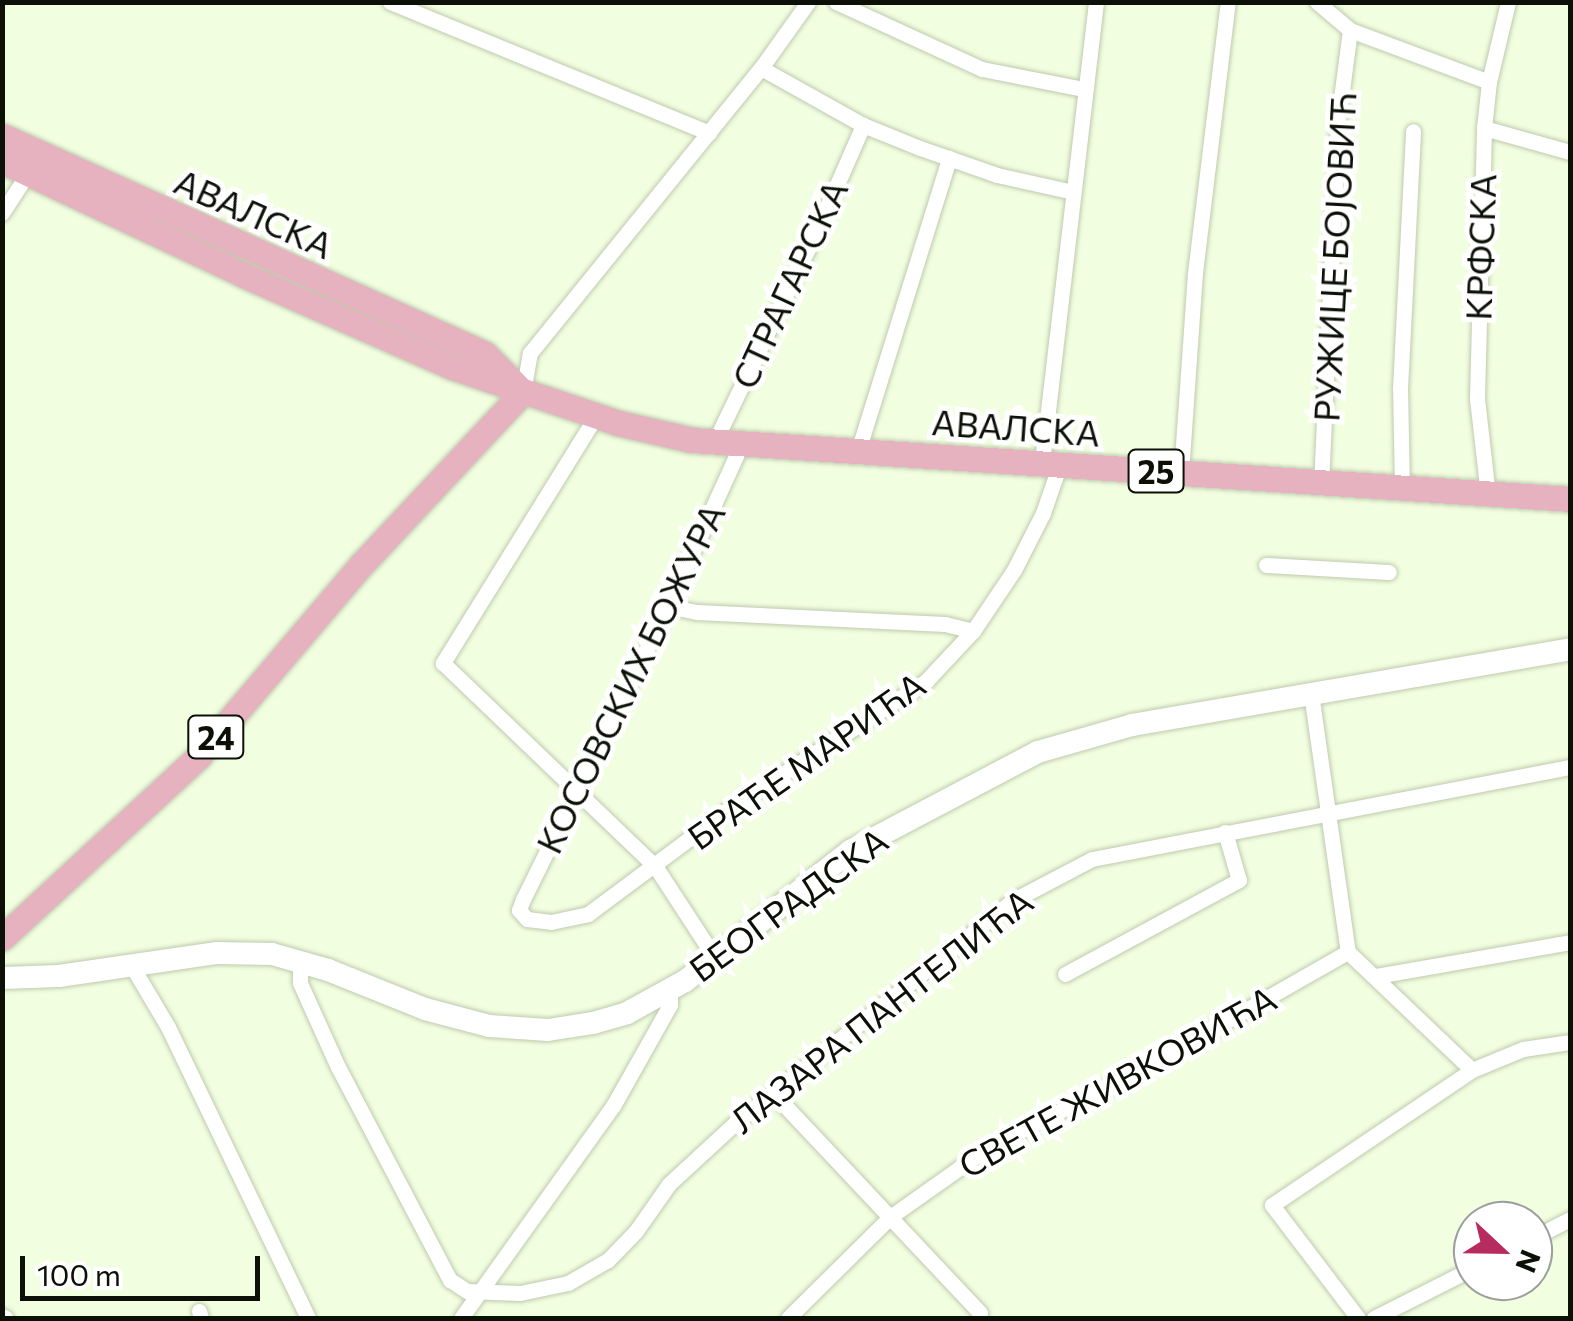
<!DOCTYPE html>
<meta charset="utf-8">
<style>
body{margin:0}
#map{position:relative;width:1573px;height:1321px;overflow:hidden;background:#f2fee0;font-family:Commissioner,sans-serif}
div>[style]{position:absolute}
.roads{filter:drop-shadow(0 0 2px #bfcaae) drop-shadow(0 0 2px #bfcaae)}
.street>*{height:15px;margin:-7.5px;padding:0 7.5px;transform-origin:7.5px;border-radius:7.5px;background:#fff}
.secondary>*{height:22px;margin:-11px;padding:0 11px;transform-origin:11px;border-radius:11px;background:#fff}
.primary>*{height:25px;margin:-12.5px;padding:0 12.5px;transform-origin:12.5px;border-radius:12.5px;background:#e7b2bf}
span{translate:-50% -50%;white-space:nowrap;text-align:center;line-height:1.15;-webkit-text-stroke:10px #fff;paint-order:stroke}
.shield-label span{padding:2px 8px;background:#fff;border:2px solid;border-radius:8px;-webkit-text-stroke-width:0}
.shield-label{font-size:32px;color:#0c1007;font-weight:700}
.street-label{font-size:35px;color:#0c1007}
.frame{position:absolute;inset:0;border:5px solid #0c1007;pointer-events:none}
.north{position:absolute;left:1453px;top:1201px;width:100px;height:100px;box-sizing:border-box;background:#fff;border:2px solid #9e9f9c;border-radius:50%;rotate:112deg;font-size:28px;font-weight:700;line-height:40px;text-align:center;color:#0c1007}
.north::after{content:'';display:block;margin:auto;width:35px;height:45px;background:#b82b5e;clip-path:polygon(50% 0,100% 100%,50% 72%,0 100%)}
.scale{position:absolute;left:20px;top:1256px;width:240px;height:45px;box-sizing:border-box;border:5px solid #0c1007;border-top:0;padding-left:12px;font-size:30px;line-height:35px;white-space:nowrap;color:#0c1007;-webkit-text-stroke:8px #fff;paint-order:stroke}
</style>
<div id="map">
<div class="roads">
<div class="street">
<i style="left:390px;top:2px;width:345px;rotate:22.3deg"></i>
<i style="left:836px;top:2px;width:161px;rotate:24.7deg"></i>
<i style="left:982px;top:69px;width:104px;rotate:11.1deg"></i>
<i style="left:1317px;top:2px;width:43px;rotate:40.3deg"></i>
<i style="left:1350px;top:30px;width:148px;rotate:20.5deg"></i>
<i style="left:761px;top:68px;width:117px;rotate:29.2deg"></i>
<i style="left:863px;top:125px;width:61px;rotate:22deg"></i>
<i style="left:920px;top:148px;width:82px;rotate:19.3deg"></i>
<i style="left:997px;top:175px;width:78px;rotate:12.6deg"></i>
<i style="left:1484px;top:128px;width:89px;rotate:15.6deg"></i>
<i style="left:2px;top:213px;width:48px;rotate:-57deg"></i>
<i style="left:523px;top:392px;width:40px;rotate:-80deg"></i>
<i style="left:530px;top:353px;width:367px;rotate:-51deg"></i>
<i style="left:761px;top:68px;width:81px;rotate:-54.5deg"></i>
<i style="left:596px;top:416px;width:291px;rotate:121.8deg"></i>
<i style="left:443px;top:663px;width:294px;rotate:43.8deg"></i>
<i style="left:655px;top:866px;width:110px;rotate:56.9deg"></i>
<i style="left:714px;top:443px;width:237px;rotate:-64.2deg"></i>
<i style="left:817px;top:230px;width:115px;rotate:-66.3deg"></i>
<i style="left:741px;top:445px;width:177px;rotate:114.4deg"></i>
<i style="left:668px;top:606px;width:327px;rotate:116.3deg"></i>
<i style="left:523px;top:899px;width:12px;rotate:110deg"></i>
<i style="left:519px;top:910px;width:12px;rotate:48deg"></i>
<i style="left:527px;top:919px;width:24px;rotate:7deg"></i>
<i style="left:551px;top:922px;width:38px;rotate:-12deg"></i>
<i style="left:588px;top:914px;width:177px;rotate:-36.7deg"></i>
<i style="left:730px;top:808px;width:234px;rotate:-32.9deg"></i>
<i style="left:926px;top:681px;width:69px;rotate:-46.8deg"></i>
<i style="left:973px;top:631px;width:73px;rotate:-56.1deg"></i>
<i style="left:1014px;top:570px;width:64px;rotate:-63deg"></i>
<i style="left:1043px;top:513px;width:52px;rotate:-70.9deg"></i>
<i style="left:858px;top:451px;width:307px;rotate:-72.7deg"></i>
<i style="left:1042px;top:462px;width:463px;rotate:-83.3deg"></i>
<i style="left:1181px;top:473px;width:200px;rotate:-86deg"></i>
<i style="left:1195px;top:273px;width:273px;rotate:-83.1deg"></i>
<i style="left:1321px;top:484px;width:363px;rotate:-87.3deg"></i>
<i style="left:1338px;top:121px;width:92px;rotate:-82.5deg"></i>
<i style="left:1402px;top:489px;width:100px;rotate:-91.1deg"></i>
<i style="left:1400px;top:389px;width:258px;rotate:-87.1deg"></i>
<i style="left:1488px;top:495px;width:98px;rotate:-96.5deg"></i>
<i style="left:1477px;top:398px;width:270px;rotate:-88.5deg"></i>
<i style="left:1484px;top:128px;width:46px;rotate:-83.8deg"></i>
<i style="left:1489px;top:82px;width:82px;rotate:-76.6deg"></i>
<i style="left:1266px;top:565px;width:123px;rotate:3.3deg"></i>
<i style="left:668px;top:606px;width:30px;rotate:12deg"></i>
<i style="left:697px;top:612px;width:248px;rotate:2.8deg"></i>
<i style="left:945px;top:624px;width:29px;rotate:14deg"></i>
<i style="left:1311px;top:693px;width:262px;rotate:81.9deg"></i>
<i style="left:1348px;top:952px;width:171px;rotate:43.6deg"></i>
<i style="left:300px;top:960px;width:23px;rotate:90deg"></i>
<i style="left:300px;top:983px;width:92px;rotate:65.7deg"></i>
<i style="left:338px;top:1067px;width:241px;rotate:62.3deg"></i>
<i style="left:450px;top:1280px;width:20px;rotate:33deg"></i>
<i style="left:467px;top:1291px;width:53px;rotate:2.2deg"></i>
<i style="left:520px;top:1293px;width:49px;rotate:-11.8deg"></i>
<i style="left:568px;top:1283px;width:46px;rotate:-29.9deg"></i>
<i style="left:608px;top:1260px;width:40px;rotate:-46deg"></i>
<i style="left:636px;top:1231px;width:57px;rotate:-54.9deg"></i>
<i style="left:669px;top:1184px;width:88px;rotate:-42.7deg"></i>
<i style="left:734px;top:1124px;width:356px;rotate:-38.7deg"></i>
<i style="left:1012px;top:901px;width:90px;rotate:-27.7deg"></i>
<i style="left:1092px;top:859px;width:487px;rotate:-10.9deg"></i>
<i style="left:130px;top:963px;width:74px;rotate:59.3deg"></i>
<i style="left:168px;top:1027px;width:323px;rotate:64.3deg"></i>
<i style="left:1065px;top:974px;width:198px;rotate:-28.4deg"></i>
<i style="left:1239px;top:880px;width:50px;rotate:-106.3deg"></i>
<i style="left:1376px;top:976px;width:197px;rotate:-9.9deg"></i>
<i style="left:773px;top:1093px;width:302px;rotate:46.7deg"></i>
<i style="left:1533px;top:1238px;width:42px;rotate:-27.2deg"></i>
<i style="left:199px;top:1311px;width:7px;rotate:74deg"></i>
<i style="left:2px;top:1316px;width:4px;rotate:27deg"></i>
<i style="left:461px;top:1318px;width:261px;rotate:-54.4deg"></i>
<i style="left:613px;top:1106px;width:116px;rotate:-60.6deg"></i>
<i style="left:670px;top:1005px;width:15px;rotate:-90deg"></i>
<i style="left:788px;top:1318px;width:144px;rotate:-44.7deg"></i>
<i style="left:890px;top:1217px;width:121px;rotate:-35.3deg"></i>
<i style="left:989px;top:1147px;width:176px;rotate:-27deg"></i>
<i style="left:1146px;top:1067px;width:232px;rotate:-29.7deg"></i>
<i style="left:1358px;top:1318px;width:142px;rotate:-127.3deg"></i>
<i style="left:1272px;top:1205px;width:241px;rotate:-34deg"></i>
<i style="left:1472px;top:1070px;width:55px;rotate:-22.4deg"></i>
<i style="left:1523px;top:1049px;width:48px;rotate:-8.5deg"></i>
<i style="left:1374px;top:1318px;width:111px;rotate:-26.8deg"></i>
</div>
<div class="secondary">
<i style="left:2px;top:978px;width:57px;rotate:-2deg"></i>
<i style="left:59px;top:976px;width:160px;rotate:-8.3deg"></i>
<i style="left:217px;top:953px;width:55px;rotate:1deg"></i>
<i style="left:272px;top:954px;width:58px;rotate:15.9deg"></i>
<i style="left:328px;top:970px;width:105px;rotate:21.9deg"></i>
<i style="left:425px;top:1009px;width:66px;rotate:14.9deg"></i>
<i style="left:489px;top:1026px;width:59px;rotate:3.9deg"></i>
<i style="left:548px;top:1030px;width:46px;rotate:-8.8deg"></i>
<i style="left:593px;top:1023px;width:35px;rotate:-16deg"></i>
<i style="left:627px;top:1013px;width:66px;rotate:-28.9deg"></i>
<i style="left:685px;top:981px;width:210px;rotate:-38.2deg"></i>
<i style="left:850px;top:851px;width:212px;rotate:-27.8deg"></i>
<i style="left:1038px;top:752px;width:98px;rotate:-16deg"></i>
<i style="left:1132px;top:725px;width:445px;rotate:-9.8deg"></i>
</div>
<div class="primary">
<i style="left:2px;top:136px;width:530px;rotate:24.29deg"></i>
<i style="left:485px;top:354px;width:45px;rotate:45deg"></i>
<i style="left:2px;top:161px;width:270px;rotate:25.2deg"></i>
<i style="left:246px;top:276px;width:225px;rotate:23.8deg"></i>
<i style="left:452px;top:367px;width:175px;rotate:18.6deg"></i>
<i style="left:618px;top:423px;width:76px;rotate:12.9deg"></i>
<i style="left:692px;top:440px;width:880px;rotate:3.84deg"></i>
<i style="left:2px;top:938px;width:268px;rotate:-42.7deg"></i>
<i style="left:199px;top:756px;width:252px;rotate:-49.7deg"></i>
<i style="left:362px;top:564px;width:236px;rotate:-46.9deg"></i>
</div>
</div>
<div class="shield-label">
<span style="left:1156px;top:471px">25</span>
<span style="left:216px;top:737px">24</span>
</div>
<div class="street-label">
<span style="left:254px;top:213px;rotate:24deg">АВАЛСКА</span>
<span style="left:1480px;top:247px;rotate:-88deg">КРФСКА</span>
<span style="left:1334px;top:257px;rotate:-87deg">РУЖИЦЕ БОЈОВИЋ</span>
<span style="left:789px;top:284px;rotate:-65deg">СТРАГАРСКА</span>
<span style="left:1016px;top:427px;rotate:4deg">АВАЛСКА</span>
<span style="left:630px;top:678px;rotate:-64deg">КОСОВСКИХ БОЖУРА</span>
<span style="left:806px;top:760px;rotate:-35deg">БРАЋЕ МАРИЋА</span>
<span style="left:788px;top:904px;rotate:-36deg">БЕОГРАДСКА</span>
<span style="left:881px;top:1010px;rotate:-38deg">ЛАЗАРА ПАНТЕЛИЋА</span>
<span style="left:1117px;top:1081px;rotate:-29deg">СВЕТЕ ЖИВКОВИЋА</span>
</div>
<div class="frame"></div>
<div class="north">N</div>
<div class="scale">100 m</div>
</div>
